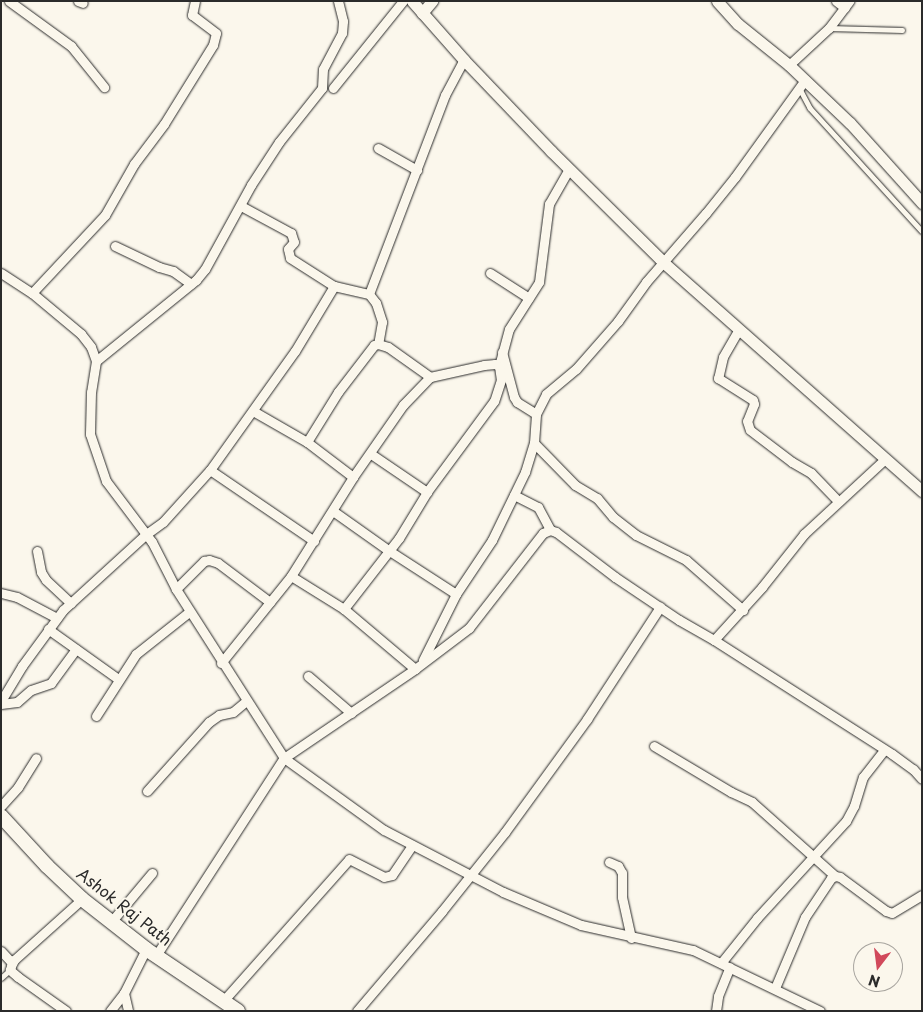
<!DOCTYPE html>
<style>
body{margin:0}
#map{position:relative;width:923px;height:1012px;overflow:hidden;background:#fbf7ec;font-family:"Playpen Sans",sans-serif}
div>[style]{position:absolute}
.roads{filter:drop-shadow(0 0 1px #2b2b2b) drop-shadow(0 0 1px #2b2b2b)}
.lane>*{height:4.5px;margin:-2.25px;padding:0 2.25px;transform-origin:2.25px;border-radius:2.25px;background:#fbf7ec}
.street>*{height:9px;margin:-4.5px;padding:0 4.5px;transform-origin:4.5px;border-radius:4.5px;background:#fbf7ec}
.secondary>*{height:11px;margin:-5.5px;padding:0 5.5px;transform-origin:5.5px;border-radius:5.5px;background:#fbf7ec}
.primary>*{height:14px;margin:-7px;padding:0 7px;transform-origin:7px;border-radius:7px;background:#fbf7ec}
span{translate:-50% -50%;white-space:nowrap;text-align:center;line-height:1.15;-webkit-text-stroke:4px #fbf7ec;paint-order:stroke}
.street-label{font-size:16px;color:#2b2b2b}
.frame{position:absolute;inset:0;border:2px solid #2b2b2b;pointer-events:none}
.north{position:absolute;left:853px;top:942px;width:50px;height:50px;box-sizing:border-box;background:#fbf7ec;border:1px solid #a8a59f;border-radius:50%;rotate:195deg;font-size:14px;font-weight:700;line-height:20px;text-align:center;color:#2b2b2b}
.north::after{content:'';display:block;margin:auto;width:18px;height:22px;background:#d1495b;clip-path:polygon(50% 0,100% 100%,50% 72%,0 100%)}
</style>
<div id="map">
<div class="roads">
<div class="lane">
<i style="left:829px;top:28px;width:73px;rotate:1.6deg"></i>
<i style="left:800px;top:89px;width:21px;rotate:62deg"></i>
<i style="left:810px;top:108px;width:166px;rotate:47.7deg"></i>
<i style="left:1px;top:978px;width:12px;rotate:-42deg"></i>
</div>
<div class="street">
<i style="left:9px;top:1px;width:77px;rotate:36deg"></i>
<i style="left:71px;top:46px;width:53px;rotate:51.2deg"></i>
<i style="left:78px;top:1px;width:5px;rotate:22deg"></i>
<i style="left:836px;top:1px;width:11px;rotate:38deg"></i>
<i style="left:789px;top:65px;width:54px;rotate:-42.8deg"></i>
<i style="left:829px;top:28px;width:34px;rotate:-53deg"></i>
<i style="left:333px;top:88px;width:112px;rotate:-51.2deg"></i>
<i style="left:378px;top:148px;width:45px;rotate:29.4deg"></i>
<i style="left:241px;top:206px;width:57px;rotate:28.4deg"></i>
<i style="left:291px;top:233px;width:9px;rotate:72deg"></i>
<i style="left:294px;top:242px;width:9px;rotate:131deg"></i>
<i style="left:288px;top:249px;width:9px;rotate:77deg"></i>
<i style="left:290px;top:258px;width:52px;rotate:32.5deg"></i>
<i style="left:115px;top:246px;width:49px;rotate:25.5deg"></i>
<i style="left:159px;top:267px;width:15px;rotate:16deg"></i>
<i style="left:173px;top:271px;width:22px;rotate:36deg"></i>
<i style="left:1px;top:273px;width:37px;rotate:33deg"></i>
<i style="left:32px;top:293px;width:64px;rotate:39.9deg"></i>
<i style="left:81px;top:334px;width:16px;rotate:52deg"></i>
<i style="left:91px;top:347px;width:15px;rotate:70deg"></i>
<i style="left:96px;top:361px;width:31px;rotate:99deg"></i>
<i style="left:91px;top:392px;width:42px;rotate:91.4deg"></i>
<i style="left:90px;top:434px;width:50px;rotate:71.2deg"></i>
<i style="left:106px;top:481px;width:76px;rotate:53deg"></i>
<i style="left:152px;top:542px;width:53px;rotate:62.9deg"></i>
<i style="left:176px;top:589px;width:201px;rotate:57.4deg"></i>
<i style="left:284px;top:758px;width:123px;rotate:35.8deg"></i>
<i style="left:384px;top:830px;width:134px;rotate:27.5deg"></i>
<i style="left:503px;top:892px;width:85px;rotate:22.9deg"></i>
<i style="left:581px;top:925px;width:115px;rotate:12.6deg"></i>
<i style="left:693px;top:950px;width:141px;rotate:25.7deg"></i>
<i style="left:490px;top:273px;width:46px;rotate:32.7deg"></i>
<i style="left:32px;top:293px;width:107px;rotate:-46.9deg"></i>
<i style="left:105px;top:215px;width:59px;rotate:-60.4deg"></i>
<i style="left:134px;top:164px;width:50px;rotate:-53.1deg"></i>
<i style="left:164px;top:124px;width:93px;rotate:-58.2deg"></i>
<i style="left:213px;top:45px;width:12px;rotate:-76deg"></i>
<i style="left:216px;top:33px;width:30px;rotate:-143deg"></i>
<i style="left:192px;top:15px;width:14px;rotate:-78deg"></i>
<i style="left:369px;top:294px;width:11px;rotate:52deg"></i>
<i style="left:376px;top:303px;width:20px;rotate:72deg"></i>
<i style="left:382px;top:322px;width:22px;rotate:100deg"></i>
<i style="left:739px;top:329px;width:32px;rotate:120deg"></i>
<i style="left:723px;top:357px;width:22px;rotate:103deg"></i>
<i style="left:718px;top:378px;width:41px;rotate:32.2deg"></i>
<i style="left:753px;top:400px;width:4px;rotate:76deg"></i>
<i style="left:754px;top:404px;width:18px;rotate:112deg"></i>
<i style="left:747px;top:421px;width:9px;rotate:72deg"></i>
<i style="left:750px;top:430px;width:53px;rotate:37.3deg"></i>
<i style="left:792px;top:462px;width:22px;rotate:30deg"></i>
<i style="left:811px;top:473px;width:39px;rotate:46deg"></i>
<i style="left:502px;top:352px;width:47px;rotate:75.1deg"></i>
<i style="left:514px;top:397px;width:6px;rotate:59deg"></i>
<i style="left:517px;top:402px;width:22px;rotate:32deg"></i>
<i style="left:96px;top:361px;width:129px;rotate:-39deg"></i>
<i style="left:196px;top:280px;width:14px;rotate:-51deg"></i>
<i style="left:205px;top:269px;width:96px;rotate:-61.3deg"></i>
<i style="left:251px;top:185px;width:51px;rotate:-56.9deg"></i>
<i style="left:279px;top:142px;width:69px;rotate:-51.5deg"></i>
<i style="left:322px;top:88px;width:19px;rotate:-87deg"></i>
<i style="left:323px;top:69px;width:41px;rotate:-62.2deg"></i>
<i style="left:342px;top:33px;width:12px;rotate:-85deg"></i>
<i style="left:343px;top:21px;width:21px;rotate:-104deg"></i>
<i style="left:499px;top:366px;width:38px;rotate:-75deg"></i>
<i style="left:509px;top:329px;width:56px;rotate:-57.4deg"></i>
<i style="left:539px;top:282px;width:79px;rotate:-82.7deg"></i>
<i style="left:549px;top:204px;width:40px;rotate:-60.3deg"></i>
<i style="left:253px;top:411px;width:62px;rotate:29.9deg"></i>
<i style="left:307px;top:442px;width:58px;rotate:37.3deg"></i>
<i style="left:307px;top:442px;width:59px;rotate:-58.2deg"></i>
<i style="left:338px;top:392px;width:59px;rotate:-52.5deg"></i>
<i style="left:374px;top:345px;width:4px;rotate:-14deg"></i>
<i style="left:378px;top:344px;width:10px;rotate:17deg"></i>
<i style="left:388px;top:347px;width:52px;rotate:35.5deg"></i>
<i style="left:534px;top:443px;width:59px;rotate:45.7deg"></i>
<i style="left:575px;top:485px;width:26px;rotate:31deg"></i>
<i style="left:597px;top:498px;width:25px;rotate:50deg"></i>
<i style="left:613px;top:517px;width:29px;rotate:38deg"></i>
<i style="left:636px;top:535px;width:56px;rotate:26.6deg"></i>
<i style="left:686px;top:560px;width:76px;rotate:41.3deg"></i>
<i style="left:371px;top:454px;width:68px;rotate:34.2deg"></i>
<i style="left:210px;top:470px;width:126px;rotate:34.3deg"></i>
<i style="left:514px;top:495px;width:27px;rotate:27deg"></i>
<i style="left:538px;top:507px;width:26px;rotate:62deg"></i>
<i style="left:333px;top:511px;width:67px;rotate:35.3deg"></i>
<i style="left:388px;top:550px;width:81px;rotate:32.9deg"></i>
<i style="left:456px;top:594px;width:74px;rotate:116.6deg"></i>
<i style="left:37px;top:551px;width:21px;rotate:79deg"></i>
<i style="left:41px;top:572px;width:9px;rotate:58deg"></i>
<i style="left:46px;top:580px;width:34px;rotate:43deg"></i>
<i style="left:176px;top:589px;width:40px;rotate:-45deg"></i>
<i style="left:204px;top:561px;width:5px;rotate:-11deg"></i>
<i style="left:209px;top:560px;width:9px;rotate:18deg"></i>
<i style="left:218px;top:563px;width:65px;rotate:36.9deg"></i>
<i style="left:1px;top:593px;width:16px;rotate:14deg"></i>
<i style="left:17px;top:597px;width:45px;rotate:27.7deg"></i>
<i style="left:456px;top:594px;width:65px;rotate:-56.3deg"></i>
<i style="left:492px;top:540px;width:76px;rotate:-64.1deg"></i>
<i style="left:525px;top:472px;width:30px;rotate:-73deg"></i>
<i style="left:534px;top:443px;width:29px;rotate:-86deg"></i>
<i style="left:536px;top:414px;width:22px;rotate:-63deg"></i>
<i style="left:546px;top:394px;width:39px;rotate:-40deg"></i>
<i style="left:576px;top:369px;width:64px;rotate:-48.8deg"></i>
<i style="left:618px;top:321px;width:48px;rotate:-54.3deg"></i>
<i style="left:646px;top:282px;width:91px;rotate:-49deg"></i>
<i style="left:706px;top:213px;width:46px;rotate:-51.1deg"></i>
<i style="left:735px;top:177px;width:120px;rotate:-54.2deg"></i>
<i style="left:344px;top:609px;width:93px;rotate:40.2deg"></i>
<i style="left:48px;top:629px;width:86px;rotate:35.5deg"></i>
<i style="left:714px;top:640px;width:211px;rotate:32.6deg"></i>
<i style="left:892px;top:754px;width:26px;rotate:36deg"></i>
<i style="left:913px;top:769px;width:13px;rotate:48deg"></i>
<i style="left:221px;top:663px;width:112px;rotate:-51.2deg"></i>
<i style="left:291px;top:576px;width:117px;rotate:-57.9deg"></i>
<i style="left:353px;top:477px;width:88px;rotate:-55.2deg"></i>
<i style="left:403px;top:405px;width:39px;rotate:-46deg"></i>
<i style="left:430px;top:377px;width:55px;rotate:-12.5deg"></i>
<i style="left:484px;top:365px;width:11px;rotate:-5deg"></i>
<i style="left:495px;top:364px;width:4px;rotate:27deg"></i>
<i style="left:499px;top:366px;width:14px;rotate:82deg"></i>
<i style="left:501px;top:380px;width:22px;rotate:108deg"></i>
<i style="left:494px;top:401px;width:113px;rotate:126.4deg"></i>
<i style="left:427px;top:492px;width:54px;rotate:121.3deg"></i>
<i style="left:399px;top:538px;width:90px;rotate:127.8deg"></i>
<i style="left:344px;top:609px;width:62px;rotate:-148.1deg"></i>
<i style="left:308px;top:676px;width:57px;rotate:40.7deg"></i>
<i style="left:1px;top:701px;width:41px;rotate:-59deg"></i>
<i style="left:22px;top:666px;width:69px;rotate:-53.8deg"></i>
<i style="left:63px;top:610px;width:111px;rotate:-42.4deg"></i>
<i style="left:145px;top:535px;width:22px;rotate:-36deg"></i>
<i style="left:163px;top:522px;width:70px;rotate:-47.9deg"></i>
<i style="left:210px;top:470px;width:146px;rotate:-54.5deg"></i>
<i style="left:295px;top:351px;width:76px;rotate:-59deg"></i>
<i style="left:334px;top:286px;width:36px;rotate:13deg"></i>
<i style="left:369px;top:294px;width:213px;rotate:-69.1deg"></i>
<i style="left:445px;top:95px;width:40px;rotate:-62deg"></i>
<i style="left:1px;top:704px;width:16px;rotate:-7deg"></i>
<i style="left:17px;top:702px;width:18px;rotate:-41deg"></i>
<i style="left:31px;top:690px;width:21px;rotate:-19deg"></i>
<i style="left:51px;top:683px;width:42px;rotate:-53.7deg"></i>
<i style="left:96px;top:716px;width:74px;rotate:-57.2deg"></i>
<i style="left:136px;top:654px;width:68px;rotate:-38.4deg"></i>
<i style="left:654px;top:746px;width:90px;rotate:30.9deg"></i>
<i style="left:731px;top:792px;width:23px;rotate:25deg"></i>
<i style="left:752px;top:802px;width:111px;rotate:41.7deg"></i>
<i style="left:147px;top:791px;width:93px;rotate:-48.1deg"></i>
<i style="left:209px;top:722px;width:12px;rotate:-35deg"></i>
<i style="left:219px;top:715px;width:14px;rotate:-12deg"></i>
<i style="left:233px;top:712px;width:17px;rotate:-40deg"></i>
<i style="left:1px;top:806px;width:25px;rotate:-48deg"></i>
<i style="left:18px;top:787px;width:34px;rotate:-58deg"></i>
<i style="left:609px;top:862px;width:10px;rotate:24deg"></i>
<i style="left:618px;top:866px;width:8px;rotate:60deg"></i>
<i style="left:622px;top:873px;width:24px;rotate:90deg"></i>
<i style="left:622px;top:897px;width:42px;rotate:77.6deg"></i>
<i style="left:111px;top:922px;width:64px;rotate:-50.1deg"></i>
<i style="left:1px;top:951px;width:16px;rotate:47deg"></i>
<i style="left:157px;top:954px;width:234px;rotate:-57.1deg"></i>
<i style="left:284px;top:758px;width:158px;rotate:-34.2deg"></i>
<i style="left:415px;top:669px;width:68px;rotate:-37.2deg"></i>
<i style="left:469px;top:628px;width:120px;rotate:-52.1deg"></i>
<i style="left:543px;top:533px;width:8px;rotate:-23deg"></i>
<i style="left:550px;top:530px;width:6px;rotate:18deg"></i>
<i style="left:556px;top:532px;width:74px;rotate:37.3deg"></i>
<i style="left:615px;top:577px;width:77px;rotate:33.9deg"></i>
<i style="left:679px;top:620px;width:40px;rotate:29.7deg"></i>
<i style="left:714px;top:640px;width:72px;rotate:-47.8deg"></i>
<i style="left:762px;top:587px;width:68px;rotate:-51.6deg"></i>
<i style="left:804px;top:534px;width:110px;rotate:-42.8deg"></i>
<i style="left:721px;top:963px;width:58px;rotate:-51.3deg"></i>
<i style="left:757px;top:918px;width:132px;rotate:-47.5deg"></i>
<i style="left:846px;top:821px;width:17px;rotate:-62deg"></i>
<i style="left:854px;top:806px;width:30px;rotate:-73deg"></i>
<i style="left:863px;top:777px;width:34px;rotate:-52deg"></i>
<i style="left:775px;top:988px;width:77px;rotate:-67.1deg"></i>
<i style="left:805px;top:917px;width:47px;rotate:-56.3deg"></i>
<i style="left:831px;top:878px;width:4px;rotate:-27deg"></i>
<i style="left:835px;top:876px;width:5px;rotate:11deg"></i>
<i style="left:840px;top:877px;width:57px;rotate:36.5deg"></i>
<i style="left:886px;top:911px;width:6px;rotate:18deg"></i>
<i style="left:892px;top:913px;width:35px;rotate:-31deg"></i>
<i style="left:124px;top:993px;width:18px;rotate:77deg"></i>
<i style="left:224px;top:1000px;width:188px;rotate:-48.4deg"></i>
<i style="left:349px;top:859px;width:39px;rotate:27deg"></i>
<i style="left:384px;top:877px;width:8px;rotate:-14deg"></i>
<i style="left:392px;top:875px;width:36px;rotate:-56deg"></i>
<i style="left:66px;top:1011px;width:59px;rotate:-144.7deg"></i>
<i style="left:18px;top:977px;width:11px;rotate:-139deg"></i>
<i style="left:10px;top:970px;width:4px;rotate:-76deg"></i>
<i style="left:11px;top:966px;width:7px;rotate:-63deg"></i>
<i style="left:14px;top:960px;width:91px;rotate:-41.9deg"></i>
<i style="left:110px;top:1011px;width:23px;rotate:-52deg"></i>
<i style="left:124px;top:993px;width:49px;rotate:-63.4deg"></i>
<i style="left:357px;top:1011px;width:131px;rotate:-49.6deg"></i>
<i style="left:442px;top:911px;width:101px;rotate:-51.4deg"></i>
<i style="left:505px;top:832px;width:140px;rotate:-54deg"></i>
<i style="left:587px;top:719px;width:134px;rotate:-56.9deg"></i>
<i style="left:716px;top:1011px;width:15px;rotate:-82deg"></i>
<i style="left:718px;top:996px;width:31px;rotate:-68deg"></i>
</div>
<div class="secondary">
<i style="left:412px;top:1px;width:79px;rotate:48.6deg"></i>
<i style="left:464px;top:60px;width:126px;rotate:46.3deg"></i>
<i style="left:551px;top:151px;width:158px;rotate:44.7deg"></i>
<i style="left:663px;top:262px;width:346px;rotate:41.5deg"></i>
<i style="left:717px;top:1px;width:31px;rotate:48deg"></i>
<i style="left:738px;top:24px;width:65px;rotate:38.8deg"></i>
<i style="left:789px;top:65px;width:84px;rotate:43.6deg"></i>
<i style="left:850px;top:123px;width:108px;rotate:48deg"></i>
<i style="left:422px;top:13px;width:16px;rotate:-50deg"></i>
</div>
<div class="primary">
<i style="left:1px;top:816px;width:68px;rotate:47.4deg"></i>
<i style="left:47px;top:866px;width:48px;rotate:43.3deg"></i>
<i style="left:82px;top:899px;width:81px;rotate:38deg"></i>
<i style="left:146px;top:949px;width:111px;rotate:34deg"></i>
</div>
</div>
<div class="street-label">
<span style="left:125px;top:906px;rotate:38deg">Ashok Raj Path</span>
</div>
<div class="frame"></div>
<div class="north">N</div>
</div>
